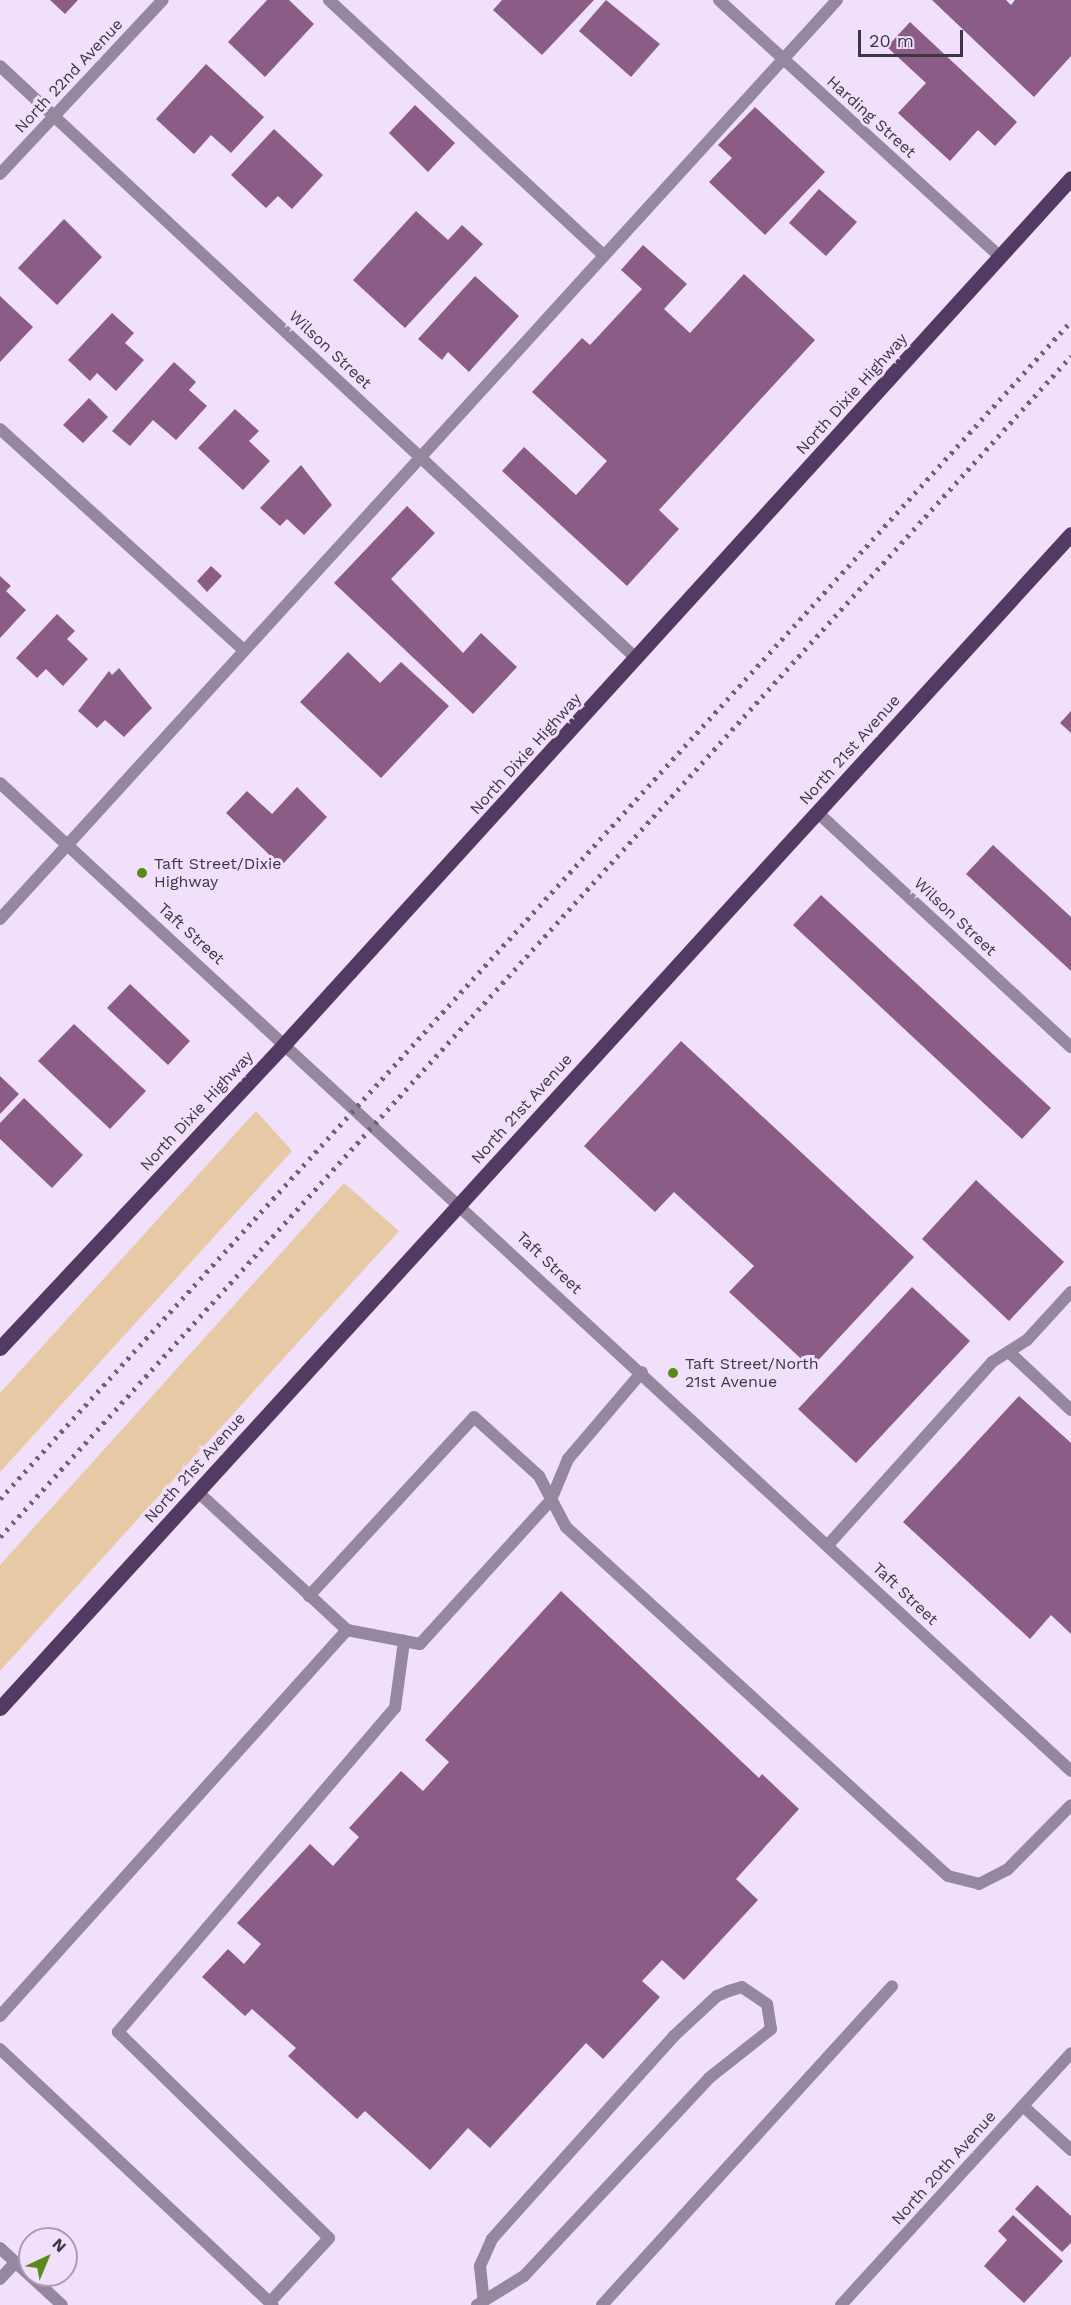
<!DOCTYPE html>
<style>
body{margin:0}
#map{position:relative;width:1071px;height:2305px;overflow:hidden;background:#f0e0fc;font-family:"Work Sans",sans-serif}
div>[style]{position:absolute}
.green>*{inset:0;background:#e8c9a5}
.building>*{inset:0;background:#8b5d86}
.service>*{height:12px;margin:-6px;padding:0 6px;transform-origin:6px;border-radius:6px;background:#95879f}
.minor>*{height:12px;margin:-6px;padding:0 6px;transform-origin:6px;border-radius:6px;background:#95879f}
.tertiary>*{height:12px;margin:-6px;padding:0 6px;transform-origin:6px;border-radius:6px;background:#95879f}
.primary>*{height:15px;margin:-7.5px;padding:0 7.5px;transform-origin:7.5px;border-radius:7.5px;background:#523a62}
.rail>*{height:4.5px;margin-top:-2.25px;transform-origin:0;background:repeating-linear-gradient(90deg,#6e6475 0 3px,transparent 0 9px)}
.dots>*{width:16px;height:16px;translate:-50% -50%;box-sizing:border-box;border:3px solid #f0e0fc;border-radius:50%}
span{translate:-50% -50%;white-space:nowrap;text-align:center;line-height:1.15;-webkit-text-stroke:6px #f0e0fc;paint-order:stroke}
.street-label{font-size:16px;color:#3e3643}
.poi-label{font-size:16px;color:#3e3643}
.left{translate:0 -50%;text-align:left}
.north{position:absolute;left:18px;top:2227px;width:60px;height:60px;box-sizing:border-box;background:#f0e0fc;border:2px solid #a99cb2;border-radius:50%;rotate:44deg;font-size:16px;font-weight:700;line-height:24px;text-align:center;color:#3e3643}
.north::after{content:'';display:block;margin:auto;width:21px;height:27px;background:#5b891c;clip-path:polygon(50% 0,100% 100%,50% 72%,0 100%)}
.scale{position:absolute;left:858px;top:30px;width:105px;height:27px;box-sizing:border-box;border:3px solid #3e3643;border-top:0;padding-left:8px;font-size:18px;line-height:21px;white-space:nowrap;color:#3e3643;-webkit-text-stroke:4px #f0e0fc;paint-order:stroke}
</style>
<div id="map">
<div class="green">
<i style="clip-path:polygon(256px 1111px,292px 1151px,0 1472px,0 1393px)"></i>
<i style="clip-path:polygon(344px 1183px,399px 1231px,0 1671px,0 1565px)"></i>
</div>
<div class="building">
<i style="clip-path:polygon(50px 0,78px 0,65px 14px)"></i>
<i style="clip-path:polygon(267px 0,289px 0,314px 24px,265px 77px,228px 42px)"></i>
<i style="clip-path:polygon(502px 0,594px 0,542px 55px,493px 10px)"></i>
<i style="clip-path:polygon(606px 0,660px 44px,631px 77px,579px 31px)"></i>
<i style="clip-path:polygon(932px 0,1006px 0,1011px 5px,1015px 0,1071px 0,1071px 56px,1034px 97px)"></i>
<i style="clip-path:polygon(910px 22px,1017px 122px,995px 146px,978px 130px,950px 161px,898px 113px,926px 83px,887px 47px)"></i>
<i style="clip-path:polygon(206px 64px,264px 117px,231px 153px,211px 135px,194px 154px,156px 119px)"></i>
<i style="clip-path:polygon(415px 105px,455px 143px,428px 172px,389px 133px)"></i>
<i style="clip-path:polygon(755px 107px,825px 172px,765px 235px,709px 182px,732px 158px,718px 145px)"></i>
<i style="clip-path:polygon(274px 129px,323px 175px,292px 209px,278px 196px,266px 208px,231px 175px)"></i>
<i style="clip-path:polygon(819px 189px,857px 222px,826px 256px,789px 223px)"></i>
<i style="clip-path:polygon(416px 211px,448px 240px,462px 225px,483px 244px,405px 328px,353px 280px)"></i>
<i style="clip-path:polygon(64px 219px,102px 257px,57px 305px,18px 268px)"></i>
<i style="clip-path:polygon(643px 245px,687px 284px,664px 309px,690px 333px,744px 274px,815px 340px,659px 510px,679px 529px,627px 586px,502px 471px,524px 447px,576px 495px,607px 461px,532px 392px,582px 338px,590px 345px,642px 289px,621px 270px)"></i>
<i style="clip-path:polygon(475px 276px,519px 316px,469px 372px,448px 352px,442px 360px,418px 339px)"></i>
<i style="clip-path:polygon(0 296px,33px 327px,0 362px)"></i>
<i style="clip-path:polygon(112px 313px,134px 333px,125px 343px,144px 360px,116px 391px,97px 373px,90px 381px,68px 360px)"></i>
<i style="clip-path:polygon(174px 362px,196px 382px,189px 390px,207px 406px,176px 440px,153px 420px,130px 446px,112px 431px)"></i>
<i style="clip-path:polygon(89px 398px,108px 417px,83px 443px,63px 425px)"></i>
<i style="clip-path:polygon(235px 409px,259px 431px,249px 441px,270px 461px,243px 490px,198px 448px)"></i>
<i style="clip-path:polygon(301px 465px,332px 505px,304px 535px,287px 519px,280px 526px,260px 508px)"></i>
<i style="clip-path:polygon(407px 506px,435px 533px,391px 579px,463px 653px,481px 633px,517px 667px,473px 714px,334px 583px)"></i>
<i style="clip-path:polygon(211px 566px,222px 576px,207px 592px,197px 581px)"></i>
<i style="clip-path:polygon(0 576px,11px 586px,6px 591px,26px 610px,0 638px)"></i>
<i style="clip-path:polygon(57px 614px,75px 631px,67px 639px,88px 659px,63px 686px,46px 669px,37px 678px,16px 658px)"></i>
<i style="clip-path:polygon(348px 652px,380px 683px,401px 662px,449px 706px,381px 778px,300px 702px)"></i>
<i style="clip-path:polygon(119px 668px,152px 708px,124px 737px,105px 720px,97px 728px,78px 711px,109px 671px,112px 675px)"></i>
<i style="clip-path:polygon(1071px 711px,1071px 733px,1060px 723px)"></i>
<i style="clip-path:polygon(297px 787px,327px 817px,281px 866px,226px 813px,247px 791px,272px 814px)"></i>
<i style="clip-path:polygon(993px 845px,1071px 917px,1071px 971px,966px 874px)"></i>
<i style="clip-path:polygon(821px 895px,1051px 1108px,1022px 1139px,793px 925px)"></i>
<i style="clip-path:polygon(130px 984px,190px 1041px,168px 1065px,107px 1008px)"></i>
<i style="clip-path:polygon(74px 1024px,146px 1091px,110px 1129px,38px 1061px)"></i>
<i style="clip-path:polygon(681px 1041px,914px 1257px,811px 1368px,729px 1292px,754px 1266px,674px 1192px,655px 1212px,584px 1146px)"></i>
<i style="clip-path:polygon(0 1076px,19px 1094px,0 1114px)"></i>
<i style="clip-path:polygon(24px 1098px,83px 1155px,52px 1188px,0 1139px,0 1123px)"></i>
<i style="clip-path:polygon(976px 1180px,1064px 1262px,1009px 1321px,922px 1239px)"></i>
<i style="clip-path:polygon(912px 1287px,970px 1341px,856px 1463px,798px 1409px)"></i>
<i style="clip-path:polygon(1019px 1396px,1071px 1443px,1071px 1634px,1051px 1615px,1030px 1639px,903px 1522px)"></i>
<i style="clip-path:polygon(561px 1591px,759px 1778px,762px 1774px,799px 1809px,736px 1879px,758px 1900px,684px 1980px,662px 1960px,642px 1981px,660px 1997px,603px 2059px,586px 2043px,490px 2148px,468px 2128px,430px 2170px,365px 2111px,357px 2119px,288px 2056px,296px 2048px,252px 2009px,245px 2016px,202px 1977px,228px 1949px,244px 1964px,261px 1944px,237px 1923px,310px 1844px,333px 1866px,359px 1837px,349px 1828px,401px 1771px,423px 1791px,449px 1762px,425px 1740px)"></i>
<i style="clip-path:polygon(1037px 2185px,1071px 2216px,1071px 2243px,1062px 2252px,1015px 2209px)"></i>
<i style="clip-path:polygon(1013px 2215px,1063px 2261px,1024px 2303px,984px 2266px,1007px 2240px,998px 2231px)"></i>
</div>
<div class="service">
<i style="left:329px;top:0;width:374px;rotate:42.9deg"></i>
<i style="left:0;top:429px;width:329px;rotate:42.2deg"></i>
<i style="left:0;top:919px;width:1243px;rotate:-47.67deg"></i>
<i style="left:1009px;top:1352px;width:85px;rotate:43.1deg"></i>
<i style="left:828px;top:1545px;width:246px;rotate:-48.1deg"></i>
<i style="left:992px;top:1362px;width:41px;rotate:-32.2deg"></i>
<i style="left:1027px;top:1340px;width:65px;rotate:-47.5deg"></i>
<i style="left:309px;top:1596px;width:243px;rotate:-47.3deg"></i>
<i style="left:474px;top:1417px;width:88px;rotate:42.2deg"></i>
<i style="left:539px;top:1476px;width:58px;rotate:62.1deg"></i>
<i style="left:566px;top:1527px;width:517px;rotate:42.42deg"></i>
<i style="left:948px;top:1876px;width:32px;rotate:14deg"></i>
<i style="left:979px;top:1884px;width:31px;rotate:-27deg"></i>
<i style="left:1007px;top:1870px;width:91px;rotate:-45.4deg"></i>
<i style="left:347px;top:1630px;width:74px;rotate:10.9deg"></i>
<i style="left:420px;top:1644px;width:195px;rotate:-47.7deg"></i>
<i style="left:551px;top:1500px;width:44px;rotate:-67.5deg"></i>
<i style="left:568px;top:1459px;width:114px;rotate:-49.6deg"></i>
<i style="left:0;top:2016px;width:519px;rotate:-48.05deg"></i>
<i style="left:347px;top:1630px;width:203px;rotate:-137.2deg"></i>
<i style="left:0;top:2049px;width:374px;rotate:43.2deg"></i>
<i style="left:1023px;top:2106px;width:65px;rotate:42.5deg"></i>
<i style="left:0;top:2279px;width:22px;rotate:-47deg"></i>
<i style="left:270px;top:2302px;width:87px;rotate:-47.3deg"></i>
<i style="left:329px;top:2238px;width:295px;rotate:-135.7deg"></i>
<i style="left:118px;top:2032px;width:426px;rotate:-49.5deg"></i>
<i style="left:395px;top:1708px;width:68px;rotate:-82.3deg"></i>
<i style="left:477px;top:2305px;width:55px;rotate:-31.7deg"></i>
<i style="left:524px;top:2276px;width:271px;rotate:-46.9deg"></i>
<i style="left:709px;top:2078px;width:79px;rotate:-38.3deg"></i>
<i style="left:771px;top:2029px;width:25px;rotate:-99deg"></i>
<i style="left:767px;top:2004px;width:30px;rotate:-146deg"></i>
<i style="left:742px;top:1987px;width:14px;rotate:163deg"></i>
<i style="left:729px;top:1991px;width:13px;rotate:157deg"></i>
<i style="left:717px;top:1996px;width:59px;rotate:137.1deg"></i>
<i style="left:674px;top:2036px;width:273px;rotate:131.9deg"></i>
<i style="left:492px;top:2239px;width:30px;rotate:114deg"></i>
<i style="left:480px;top:2266px;width:31px;rotate:84deg"></i>
<i style="left:602px;top:2305px;width:431px;rotate:-47.7deg"></i>
</div>
<div class="minor">
<i style="left:719px;top:0;width:381px;rotate:42.4deg"></i>
<i style="left:0;top:66px;width:870px;rotate:42.95deg"></i>
<i style="left:0;top:174px;width:238px;rotate:-46.9deg"></i>
<i style="left:817px;top:812px;width:346px;rotate:42.8deg"></i>
<i style="left:0;top:2248px;width:84px;rotate:42.6deg"></i>
<i style="left:841px;top:2305px;width:341px;rotate:-47.6deg"></i>
</div>
<div class="tertiary">
<i style="left:0;top:783px;width:1457px;rotate:42.69deg"></i>
</div>
<div class="primary">
<i style="left:0;top:1348px;width:419px;rotate:-46.9deg"></i>
<i style="left:286px;top:1042px;width:1167px;rotate:-47.74deg"></i>
<i style="left:0;top:1708px;width:1589px;rotate:-47.63deg"></i>
</div>
<div class="rail">
<i style="left:0;top:1499px;width:1592px;rotate:-47.72deg"></i>
<i style="left:0;top:1537px;width:1594px;rotate:-47.8deg"></i>
</div>
<div class="dots">
<i style="left:142px;top:873px;background:#5b891c"></i>
<i style="left:673px;top:1373px;background:#5b891c"></i>
</div>
<div class="street-label">
<span style="left:69px;top:76px;rotate:-47deg">North 22nd Avenue</span>
<span style="left:871px;top:117px;rotate:42deg">Harding Street</span>
<span style="left:330px;top:350px;rotate:43deg">Wilson Street</span>
<span style="left:852px;top:394px;rotate:-48deg">North Dixie Highway</span>
<span style="left:850px;top:750px;rotate:-48deg">North 21st Avenue</span>
<span style="left:526px;top:754px;rotate:-48deg">North Dixie Highway</span>
<span style="left:955px;top:917px;rotate:43deg">Wilson Street</span>
<span style="left:191px;top:934px;rotate:42deg">Taft Street</span>
<span style="left:522px;top:1109px;rotate:-48deg">North 21st Avenue</span>
<span style="left:197px;top:1111px;rotate:-47deg">North Dixie Highway</span>
<span style="left:549px;top:1263px;rotate:43deg">Taft Street</span>
<span style="left:195px;top:1468px;rotate:-48deg">North 21st Avenue</span>
<span style="left:905px;top:1594px;rotate:43deg">Taft Street</span>
<span style="left:944px;top:2168px;rotate:-48deg">North 20th Avenue</span>
</div>
<div class="poi-label">
<span class="left" style="left:154px;top:873px">Taft Street/Dixie<br>Highway</span>
<span class="left" style="left:685px;top:1373px">Taft Street/North<br>21st Avenue</span>
</div>
<div class="north">N</div>
<div class="scale">20 m</div>
</div>
